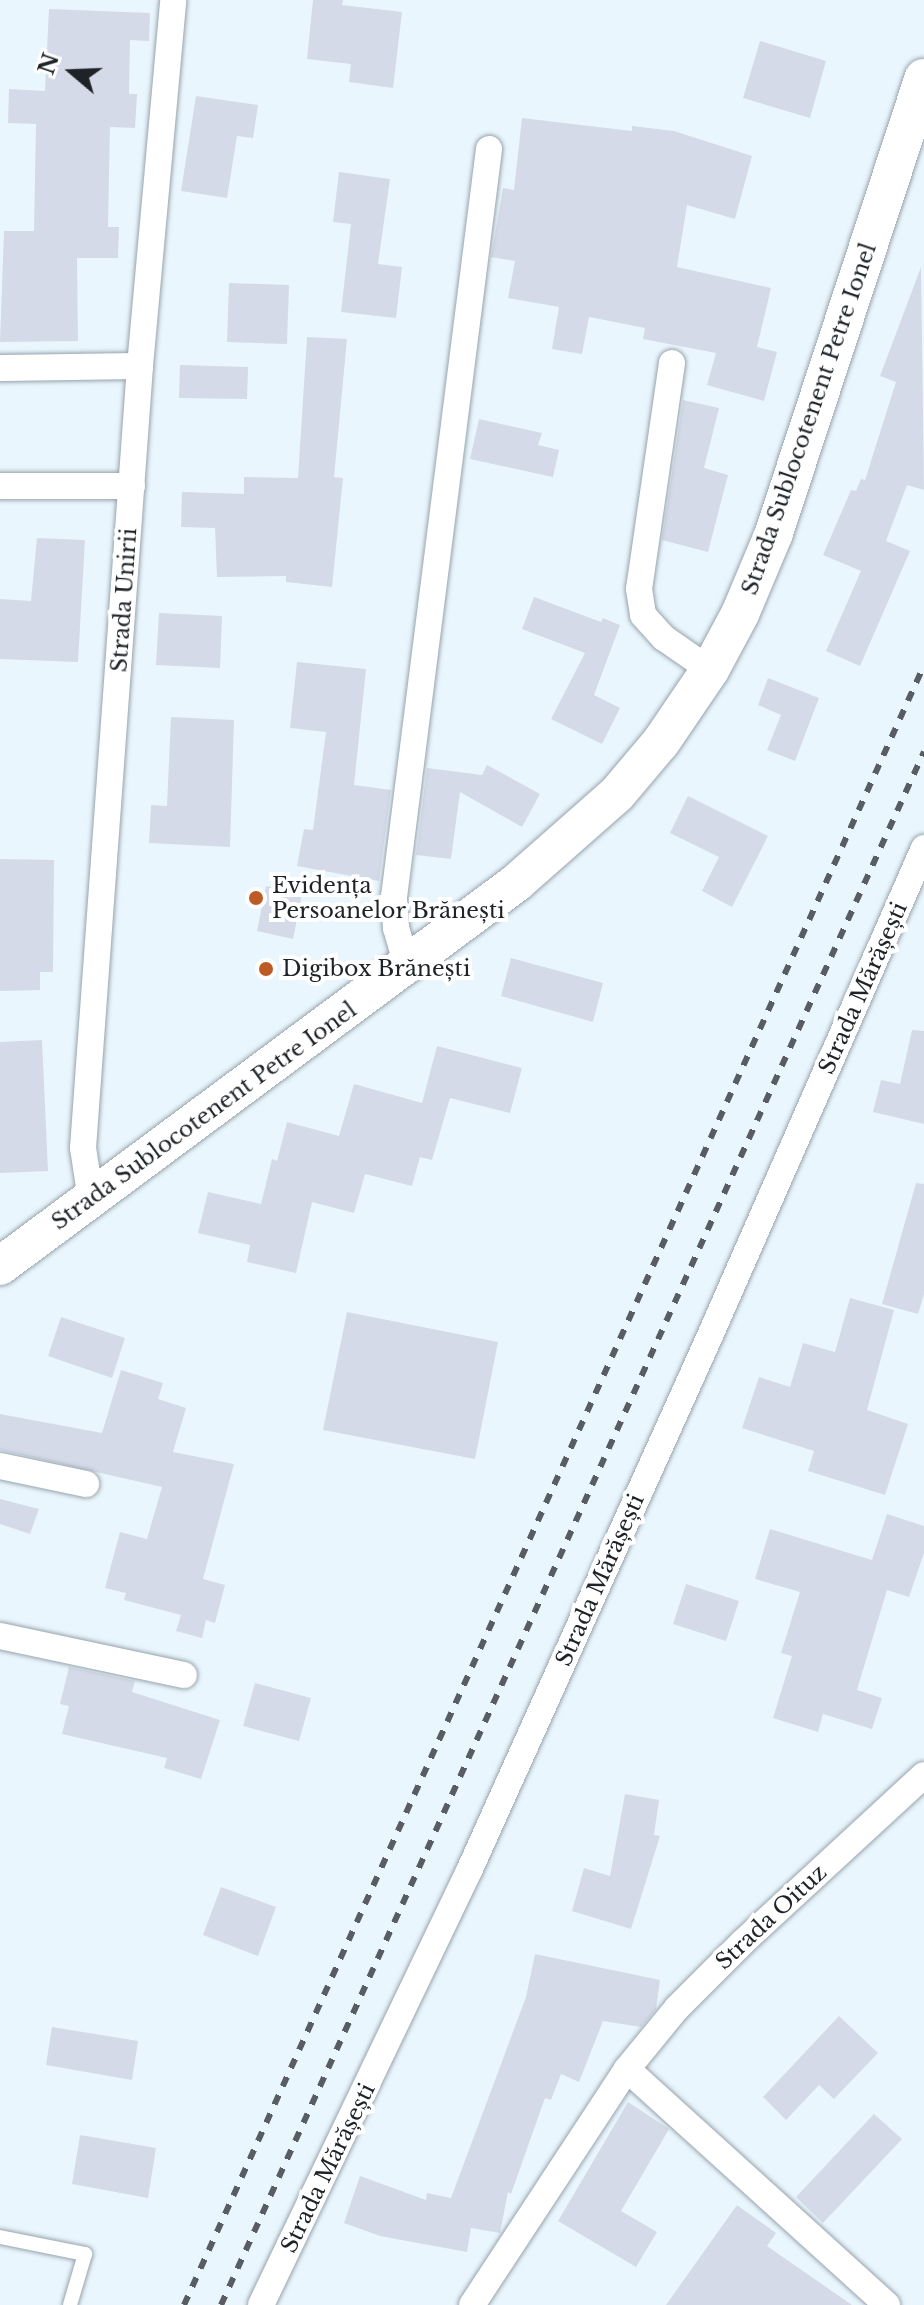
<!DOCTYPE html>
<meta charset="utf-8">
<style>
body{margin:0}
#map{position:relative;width:924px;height:2305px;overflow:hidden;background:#eaf6fd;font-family:"Libre Baskerville",serif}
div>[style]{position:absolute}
.building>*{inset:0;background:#d5dae8}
.roads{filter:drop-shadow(0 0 2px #97a4ad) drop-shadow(0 0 2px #97a4ad)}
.lane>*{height:14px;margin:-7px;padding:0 7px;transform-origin:7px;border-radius:7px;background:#fff}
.street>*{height:26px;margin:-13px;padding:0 13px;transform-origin:13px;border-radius:13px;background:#fff}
.secondary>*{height:38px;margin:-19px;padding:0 19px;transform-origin:19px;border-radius:19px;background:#fff}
.rail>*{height:6px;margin-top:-3px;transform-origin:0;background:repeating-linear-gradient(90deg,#575d62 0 10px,transparent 0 20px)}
.dots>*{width:22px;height:22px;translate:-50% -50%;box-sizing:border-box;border:4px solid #fff;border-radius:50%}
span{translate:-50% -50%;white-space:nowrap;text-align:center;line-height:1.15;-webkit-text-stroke:8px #fff;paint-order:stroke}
.street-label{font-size:22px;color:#1e2327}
.poi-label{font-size:22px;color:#1e2327}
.left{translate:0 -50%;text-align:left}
.north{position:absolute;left:32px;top:32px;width:80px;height:80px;-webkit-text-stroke:6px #fff;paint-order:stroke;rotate:289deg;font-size:22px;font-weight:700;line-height:32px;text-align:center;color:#1e2327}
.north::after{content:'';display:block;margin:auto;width:28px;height:36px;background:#1e2327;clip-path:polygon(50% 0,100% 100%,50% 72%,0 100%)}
</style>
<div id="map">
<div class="building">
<i style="clip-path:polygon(313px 0,343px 0,342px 5px,402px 12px,393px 88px,349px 82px,351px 64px,307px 59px)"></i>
<i style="clip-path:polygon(49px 9px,150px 13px,149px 41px,130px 40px,129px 94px,137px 94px,135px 128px,110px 127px,108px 227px,119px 227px,118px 258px,77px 258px,78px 341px,0 342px,4px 231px,34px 231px,36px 124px,8px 123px,9px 89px,45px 91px)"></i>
<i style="clip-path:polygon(760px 41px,826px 61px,810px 118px,743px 98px)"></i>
<i style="clip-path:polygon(196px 96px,258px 105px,253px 138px,237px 136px,227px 198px,181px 191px)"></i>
<i style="clip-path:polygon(522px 118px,632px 131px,632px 126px,674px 131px,752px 156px,735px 219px,687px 205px,677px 267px,771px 288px,757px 347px,777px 352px,764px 401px,707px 385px,716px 353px,643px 339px,645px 328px,589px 317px,582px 354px,552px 349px,559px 307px,508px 298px,515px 261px,491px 257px,503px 188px,514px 190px)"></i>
<i style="clip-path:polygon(339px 172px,390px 179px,378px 264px,402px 267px,396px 318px,341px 312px,351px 224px,333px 222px)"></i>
<i style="clip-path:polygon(921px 267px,924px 490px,907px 485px,886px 541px,910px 551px,860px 666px,826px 651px,861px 571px,823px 555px,851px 490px,856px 491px,861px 479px,865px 480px,896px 382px,880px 376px)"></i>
<i style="clip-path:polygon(229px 283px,289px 285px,287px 344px,227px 342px)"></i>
<i style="clip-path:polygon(307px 337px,347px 339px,334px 477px,343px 478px,332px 587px,286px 582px,286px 576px,217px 577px,215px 528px,181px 527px,182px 492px,244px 494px,244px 477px,298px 478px)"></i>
<i style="clip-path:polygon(180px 365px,248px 367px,247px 399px,179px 398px)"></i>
<i style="clip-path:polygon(683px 400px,719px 408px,704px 468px,728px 475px,708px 552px,662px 540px)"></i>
<i style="clip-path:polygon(479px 419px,542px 433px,538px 445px,559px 450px,553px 477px,470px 459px)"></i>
<i style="clip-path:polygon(37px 538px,85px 540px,78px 662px,0 659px,0 599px,31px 601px)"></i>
<i style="clip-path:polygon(534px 597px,601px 622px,603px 618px,620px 625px,594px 695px,620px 708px,602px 744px,551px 719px,585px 653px,522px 629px)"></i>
<i style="clip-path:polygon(159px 613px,222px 616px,220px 668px,156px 665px)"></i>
<i style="clip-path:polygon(297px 662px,366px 669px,354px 785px,391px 790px,379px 881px,297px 866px,304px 829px,313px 830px,326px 732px,290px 728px)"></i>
<i style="clip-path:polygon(768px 678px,819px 698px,795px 761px,767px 750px,781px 715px,758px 705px)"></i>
<i style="clip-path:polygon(171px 717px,234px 720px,230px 847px,149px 843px,151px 805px,167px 806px)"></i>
<i style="clip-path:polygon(487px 765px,540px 794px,522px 827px,460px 792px,451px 859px,416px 855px,427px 768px,482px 775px)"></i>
<i style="clip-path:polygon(688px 796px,768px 836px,732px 907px,702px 891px,719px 857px,670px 833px)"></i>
<i style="clip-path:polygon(0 859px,54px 860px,53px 972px,40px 972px,40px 990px,0 991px)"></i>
<i style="clip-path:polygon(266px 886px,302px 894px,293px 939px,257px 931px)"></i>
<i style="clip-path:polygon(511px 958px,603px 983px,593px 1022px,501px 996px)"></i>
<i style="clip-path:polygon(912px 1030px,924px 1031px,924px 1124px,873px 1112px,881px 1080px,900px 1084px)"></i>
<i style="clip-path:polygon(42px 1040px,48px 1171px,0 1173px,0 1042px)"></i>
<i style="clip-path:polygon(437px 1046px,522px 1068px,510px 1113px,450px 1098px,432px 1160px,420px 1157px,412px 1186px,365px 1174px,354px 1213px,312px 1202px,296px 1273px,247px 1262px,250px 1245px,198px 1233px,208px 1192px,261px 1204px,272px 1159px,277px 1161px,287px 1122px,339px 1136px,354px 1084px,422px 1103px)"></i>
<i style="clip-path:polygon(916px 1183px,924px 1184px,924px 1294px,918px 1314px,882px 1304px)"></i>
<i style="clip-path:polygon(850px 1298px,894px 1310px,867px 1410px,908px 1424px,885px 1495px,808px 1471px,814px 1451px,742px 1428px,759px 1377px,790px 1387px,803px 1343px,835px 1352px)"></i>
<i style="clip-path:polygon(347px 1312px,498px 1342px,475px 1459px,323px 1430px)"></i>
<i style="clip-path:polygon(61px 1317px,125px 1338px,112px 1378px,48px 1356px)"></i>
<i style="clip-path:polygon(121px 1370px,163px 1383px,158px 1399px,186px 1408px,173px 1452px,234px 1464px,203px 1579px,225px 1585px,215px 1623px,206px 1620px,202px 1638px,176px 1631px,181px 1615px,124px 1600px,126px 1593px,105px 1588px,120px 1532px,147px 1539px,162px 1487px,0 1450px,0 1414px,102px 1433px)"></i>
<i style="clip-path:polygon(0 1499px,39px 1509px,30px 1534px,0 1524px)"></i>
<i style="clip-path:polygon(887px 1514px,924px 1526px,924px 1553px,909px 1597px,887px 1590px,857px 1690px,882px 1698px,872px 1729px,823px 1714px,818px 1732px,773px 1718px,792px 1656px,781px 1653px,800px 1592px,755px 1579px,770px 1529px,872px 1560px)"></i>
<i style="clip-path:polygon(686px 1584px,739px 1601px,726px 1641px,673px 1624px)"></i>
<i style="clip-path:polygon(69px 1667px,135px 1681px,132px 1692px,220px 1720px,201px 1779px,164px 1768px,167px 1758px,62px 1734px,69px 1706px,60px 1704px)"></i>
<i style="clip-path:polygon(255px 1683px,311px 1698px,299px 1741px,243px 1726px)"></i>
<i style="clip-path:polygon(625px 1794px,659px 1800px,654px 1835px,660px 1836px,631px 1929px,572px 1911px,584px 1868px,610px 1876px)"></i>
<i style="clip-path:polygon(221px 1887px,276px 1907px,258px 1956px,203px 1935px)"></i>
<i style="clip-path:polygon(535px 1954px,660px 1980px,656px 2009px,641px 2027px,603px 2021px,579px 2082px,561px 2074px,551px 2100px,545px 2098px,511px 2194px,508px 2192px,500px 2233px,471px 2228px,467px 2252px,380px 2236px,344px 2223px,360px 2176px,426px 2200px,427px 2193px,451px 2198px,526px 1997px)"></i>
<i style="clip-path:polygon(839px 2016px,878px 2053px,834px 2099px,819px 2085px,786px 2120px,763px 2097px)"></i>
<i style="clip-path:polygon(52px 2027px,138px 2041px,132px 2080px,46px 2065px)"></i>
<i style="clip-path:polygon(628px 2102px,669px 2129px,621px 2211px,657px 2232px,636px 2267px,558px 2221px)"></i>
<i style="clip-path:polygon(874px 2114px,902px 2139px,823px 2223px,796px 2197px)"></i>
<i style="clip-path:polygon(80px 2135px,156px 2148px,148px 2198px,72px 2184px)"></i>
<i style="clip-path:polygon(737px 2205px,776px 2233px,767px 2246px,852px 2305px,666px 2305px)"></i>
</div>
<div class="roads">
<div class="lane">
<i style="left:0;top:2237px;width:87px;rotate:11.3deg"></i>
<i style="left:85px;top:2254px;width:53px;rotate:106.4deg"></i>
</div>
<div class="street">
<i style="left:672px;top:363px;width:228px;rotate:98.3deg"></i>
<i style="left:639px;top:589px;width:26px;rotate:81deg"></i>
<i style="left:643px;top:615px;width:31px;rotate:48deg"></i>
<i style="left:664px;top:638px;width:56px;rotate:34.8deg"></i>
<i style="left:0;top:368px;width:140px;rotate:-0.8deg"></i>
<i style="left:0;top:486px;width:132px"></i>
<i style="left:407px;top:966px;width:40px;rotate:-106deg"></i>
<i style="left:396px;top:928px;width:31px;rotate:-94deg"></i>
<i style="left:394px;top:897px;width:754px;rotate:-82.76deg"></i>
<i style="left:91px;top:1200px;width:53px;rotate:-98.7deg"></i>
<i style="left:83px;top:1148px;width:784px;rotate:-85.83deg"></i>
<i style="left:140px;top:366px;width:367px;rotate:-84.8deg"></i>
<i style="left:0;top:1466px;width:88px;rotate:11.8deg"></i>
<i style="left:0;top:1636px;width:188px;rotate:12deg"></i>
<i style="left:627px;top:2069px;width:351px;rotate:42.2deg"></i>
<i style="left:261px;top:2305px;width:481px;rotate:-64.4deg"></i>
<i style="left:469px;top:1871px;width:585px;rotate:-65.76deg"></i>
<i style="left:709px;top:1338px;width:535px;rotate:-66.31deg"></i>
<i style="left:472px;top:2305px;width:282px;rotate:-56.7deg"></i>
<i style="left:627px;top:2069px;width:79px;rotate:-50.7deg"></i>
<i style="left:677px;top:2008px;width:93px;rotate:-45deg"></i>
<i style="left:743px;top:1942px;width:246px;rotate:-42.7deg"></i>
</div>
<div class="secondary">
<i style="left:0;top:1266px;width:643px;rotate:-36.58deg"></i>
<i style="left:516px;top:883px;width:135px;rotate:-41.4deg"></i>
<i style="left:617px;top:794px;width:68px;rotate:-49.8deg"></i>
<i style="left:661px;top:742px;width:87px;rotate:-55.8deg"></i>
<i style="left:710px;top:670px;width:64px;rotate:-61.8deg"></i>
<i style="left:740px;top:614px;width:88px;rotate:-67.2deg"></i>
<i style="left:774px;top:533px;width:479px;rotate:-71.8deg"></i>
</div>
</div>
<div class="rail">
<i style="left:184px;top:2305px;width:1799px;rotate:-65.71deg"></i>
<i style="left:221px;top:2305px;width:1705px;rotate:-65.65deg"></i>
</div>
<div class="dots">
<i style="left:256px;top:898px;background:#be5a25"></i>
<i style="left:266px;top:969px;background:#be5a25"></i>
</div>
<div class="street-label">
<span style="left:809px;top:419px;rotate:-71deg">Strada Sublocotenent Petre Ionel</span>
<span style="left:124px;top:600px;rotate:-86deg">Strada Unirii</span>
<span style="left:863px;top:988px;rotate:-66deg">Strada Mărășești</span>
<span style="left:204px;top:1116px;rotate:-36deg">Strada Sublocotenent Petre Ionel</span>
<span style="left:600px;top:1580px;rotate:-66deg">Strada Mărășești</span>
<span style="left:771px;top:1917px;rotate:-43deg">Strada Oituz</span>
<span style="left:328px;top:2168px;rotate:-64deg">Strada Mărășești</span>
</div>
<div class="poi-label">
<span class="left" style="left:272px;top:898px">Evidența<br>Persoanelor Brănești</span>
<span class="left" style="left:282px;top:969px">Digibox Brănești</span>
</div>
<div class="north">N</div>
</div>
